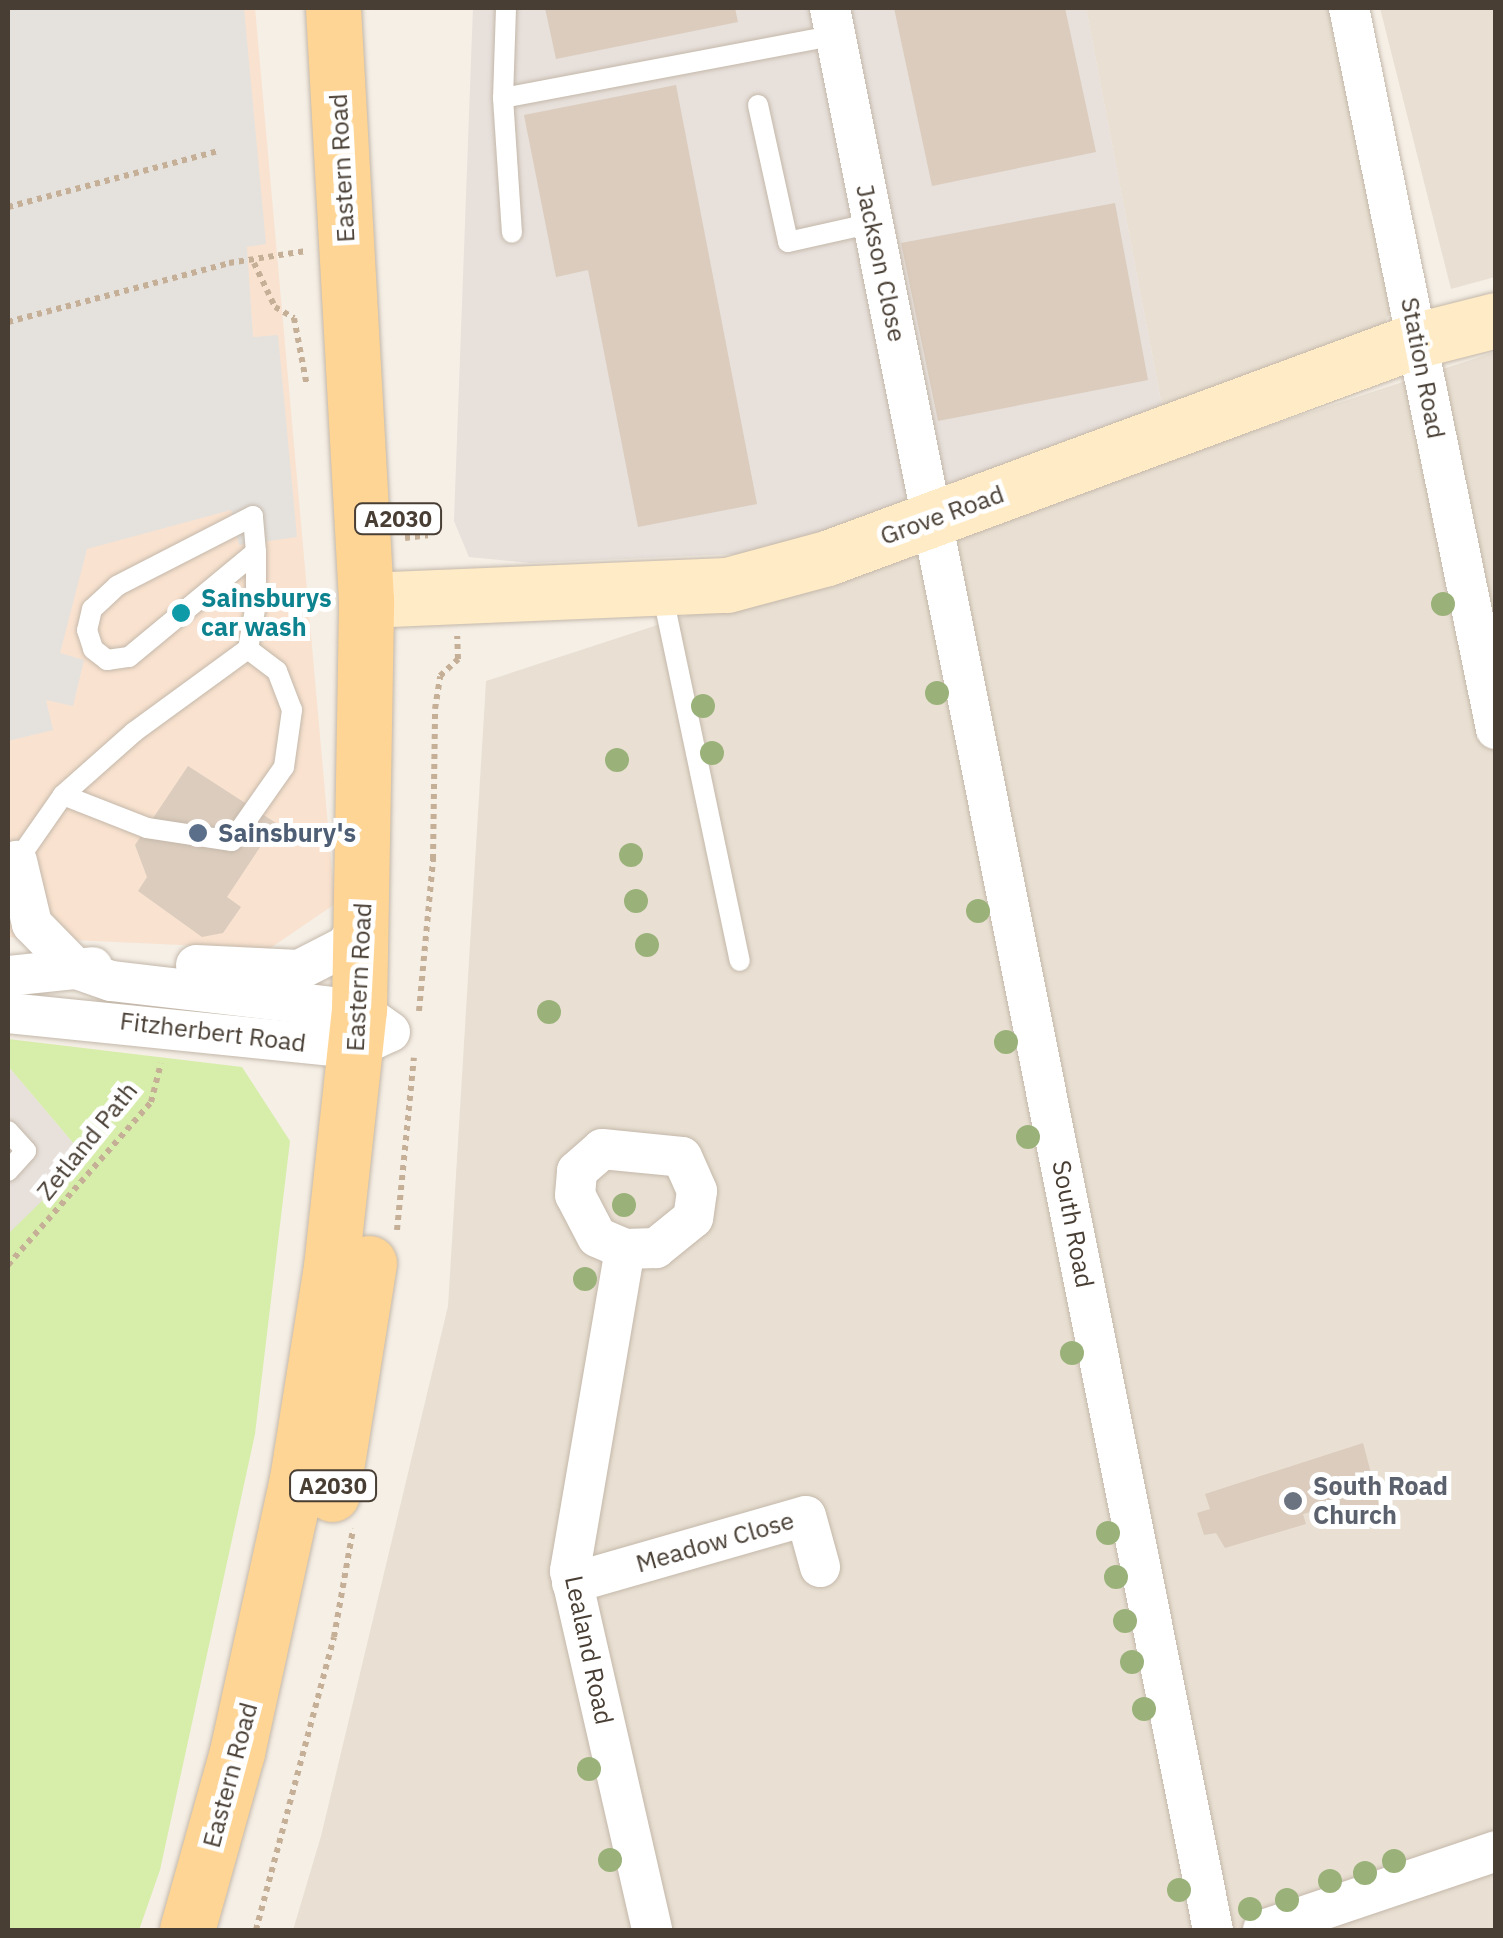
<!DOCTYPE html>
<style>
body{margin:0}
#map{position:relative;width:1503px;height:1938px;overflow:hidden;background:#f5efe6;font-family:"IBM Plex Sans",sans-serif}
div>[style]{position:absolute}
.residential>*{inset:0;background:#e9e0d3}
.commercial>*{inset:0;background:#f9e2cf}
.industrial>*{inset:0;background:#e7e0db}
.green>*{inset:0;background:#d7edaa}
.parking>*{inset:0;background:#e5e2de}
.building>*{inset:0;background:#dbccbd}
.path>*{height:6px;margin-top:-3px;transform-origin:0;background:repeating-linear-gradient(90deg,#c5af97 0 5px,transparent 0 10px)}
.roads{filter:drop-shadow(0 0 2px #c4b8aa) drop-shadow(0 0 2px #c4b8aa)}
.lane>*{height:20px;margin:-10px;padding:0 10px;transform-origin:10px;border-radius:10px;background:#fff}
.street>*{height:40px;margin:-20px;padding:0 20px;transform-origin:20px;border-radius:20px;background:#fff}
.secondary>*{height:55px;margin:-27.5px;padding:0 27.5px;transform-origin:27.5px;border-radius:27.5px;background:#ffebc6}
.primary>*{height:55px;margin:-27.5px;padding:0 27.5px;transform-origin:27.5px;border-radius:27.5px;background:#ffd595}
.trees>*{width:24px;height:24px;margin:-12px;border-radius:50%;background:#9ab27a}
.dots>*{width:28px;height:28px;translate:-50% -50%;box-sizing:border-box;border:5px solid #fff;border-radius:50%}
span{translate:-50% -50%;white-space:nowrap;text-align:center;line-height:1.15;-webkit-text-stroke:10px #fff;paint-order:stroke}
.shield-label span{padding:2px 8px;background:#fff;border:2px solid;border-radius:8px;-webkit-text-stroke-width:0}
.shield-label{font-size:22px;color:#483e34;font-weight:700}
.street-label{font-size:25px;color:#483e34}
.culture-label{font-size:25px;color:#0d838f;font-weight:700}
.left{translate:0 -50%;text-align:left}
.service-label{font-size:25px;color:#4e5e75;font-weight:700}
.worship-label{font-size:25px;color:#5b616d;font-weight:700}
.frame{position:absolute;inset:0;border:10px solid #483e34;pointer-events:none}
</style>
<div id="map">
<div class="residential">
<i style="clip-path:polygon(1086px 8px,1337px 8px,1396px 302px,1373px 344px,1164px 417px)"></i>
<i style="clip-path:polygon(1380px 8px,1495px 8px,1495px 277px,1451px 289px)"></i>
<i style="clip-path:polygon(1495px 352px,1495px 1930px,293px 1930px,321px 1836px,448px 1306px,486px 681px)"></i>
</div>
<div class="commercial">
<i style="clip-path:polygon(8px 8px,255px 8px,335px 904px,269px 949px,8px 937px)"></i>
</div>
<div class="industrial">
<i style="clip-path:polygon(473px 8px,1086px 8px,1164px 417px,783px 552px,530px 563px,469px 557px,454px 521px)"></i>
<i style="clip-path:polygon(8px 1066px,86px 1158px,8px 1236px)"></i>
</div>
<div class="green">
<i style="clip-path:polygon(8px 1039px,242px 1067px,290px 1141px,255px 1434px,160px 1870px,139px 1930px,8px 1930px,8px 1234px,86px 1158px,8px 1066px)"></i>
</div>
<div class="parking">
<i style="clip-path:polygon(8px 8px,244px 8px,266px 244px,247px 247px,253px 337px,278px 335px,297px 537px,239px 545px,231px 510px,87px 549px,60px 653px,84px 660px,73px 706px,46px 700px,53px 730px,8px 741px)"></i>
</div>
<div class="building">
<i style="clip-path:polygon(545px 8px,735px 8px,738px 22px,556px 59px)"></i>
<i style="clip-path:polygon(894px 8px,1065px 8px,1096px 152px,932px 186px)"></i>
<i style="clip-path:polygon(676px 85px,757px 504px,638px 527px,588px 270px,556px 277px,524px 115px)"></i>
<i style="clip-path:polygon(1115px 203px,1148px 380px,938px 421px,901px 243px)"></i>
<i style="clip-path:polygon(188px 766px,276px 823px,227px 897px,241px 907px,223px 933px,202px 937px,138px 891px,147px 877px,135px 845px)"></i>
<i style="clip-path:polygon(1363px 1443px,1381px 1511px,1334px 1525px,1329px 1507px,1303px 1514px,1306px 1524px,1225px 1548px,1216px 1533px,1204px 1535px,1197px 1513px,1210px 1509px,1205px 1494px)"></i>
</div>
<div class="path">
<i style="left:8px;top:207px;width:217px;rotate:-14.9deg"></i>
<i style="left:254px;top:263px;width:49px;rotate:64.5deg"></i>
<i style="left:275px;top:307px;width:22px;rotate:30deg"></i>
<i style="left:294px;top:318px;width:69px;rotate:79.2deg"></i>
<i style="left:8px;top:322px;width:229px;rotate:-14.9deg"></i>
<i style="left:229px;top:263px;width:78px;rotate:-8.9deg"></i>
<i style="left:405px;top:538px;width:23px;rotate:-7deg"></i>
<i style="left:419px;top:1011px;width:153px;rotate:-84.7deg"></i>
<i style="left:433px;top:859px;width:150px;rotate:-89.2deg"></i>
<i style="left:435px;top:709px;width:33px;rotate:-81deg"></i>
<i style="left:440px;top:676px;width:25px;rotate:-43deg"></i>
<i style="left:458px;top:659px;width:23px;rotate:-92deg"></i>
<i style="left:397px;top:1230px;width:173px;rotate:-84.4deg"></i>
<i style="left:8px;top:1265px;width:217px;rotate:-48.7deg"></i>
<i style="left:151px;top:1102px;width:40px;rotate:-75.6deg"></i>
<i style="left:256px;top:1930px;width:303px;rotate:-75.1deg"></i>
<i style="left:334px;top:1637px;width:110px;rotate:-80deg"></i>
</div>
<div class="roads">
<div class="lane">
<i style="left:506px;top:8px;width:90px;rotate:91.9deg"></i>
<i style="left:503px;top:98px;width:339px;rotate:-10.7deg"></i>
<i style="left:503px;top:98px;width:135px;rotate:86.2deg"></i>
<i style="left:758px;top:105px;width:140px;rotate:77.6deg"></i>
<i style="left:788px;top:242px;width:87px;rotate:-12.6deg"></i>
<i style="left:662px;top:592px;width:377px;rotate:78.1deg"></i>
<i style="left:63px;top:795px;width:90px;rotate:21.4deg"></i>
<i style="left:147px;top:828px;width:86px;rotate:8.7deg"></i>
<i style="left:232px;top:841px;width:90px;rotate:-54.9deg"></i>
<i style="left:284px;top:767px;width:58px;rotate:-82deg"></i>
<i style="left:292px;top:710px;width:42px;rotate:-111deg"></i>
<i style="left:277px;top:671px;width:36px;rotate:-143deg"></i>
<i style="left:17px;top:861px;width:80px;rotate:-55.1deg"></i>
<i style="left:63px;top:795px;width:95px;rotate:-41.6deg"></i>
<i style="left:134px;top:732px;width:141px;rotate:-36.1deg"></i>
<i style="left:248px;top:649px;width:46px;rotate:-79.9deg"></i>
<i style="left:256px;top:604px;width:52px;rotate:-90deg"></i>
<i style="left:256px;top:552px;width:36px;rotate:-95deg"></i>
<i style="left:253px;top:516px;width:153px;rotate:152.8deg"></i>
<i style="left:117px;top:586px;width:34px;rotate:137deg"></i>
<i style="left:92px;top:609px;width:22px;rotate:103deg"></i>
<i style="left:87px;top:630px;width:20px;rotate:72deg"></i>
<i style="left:93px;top:649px;width:18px;rotate:38deg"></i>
<i style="left:107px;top:660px;width:22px;rotate:-8deg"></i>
<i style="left:129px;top:657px;width:165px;rotate:-39.6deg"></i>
<i style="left:8px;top:1131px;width:27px;rotate:48deg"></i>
<i style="left:26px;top:1151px;width:27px;rotate:132deg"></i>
</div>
<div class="street">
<i style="left:830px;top:8px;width:1960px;rotate:78.73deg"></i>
<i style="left:1349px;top:8px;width:736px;rotate:78.48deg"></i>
<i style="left:196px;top:965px;width:103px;rotate:2.8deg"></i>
<i style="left:299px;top:970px;width:53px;rotate:-27.1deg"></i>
<i style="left:346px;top:946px;width:35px;rotate:-59deg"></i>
<i style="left:8px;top:976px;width:85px;rotate:-6deg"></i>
<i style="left:8px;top:1013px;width:349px;rotate:5.8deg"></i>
<i style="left:355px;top:1048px;width:38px;rotate:-25deg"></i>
<i style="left:390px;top:1032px;width:38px;rotate:-145deg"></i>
<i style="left:359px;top:1010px;width:250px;rotate:-173.3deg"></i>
<i style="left:111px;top:981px;width:37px;rotate:-161deg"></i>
<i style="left:76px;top:969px;width:63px;rotate:-134.4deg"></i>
<i style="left:32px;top:924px;width:65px;rotate:-103.4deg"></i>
<i style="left:602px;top:1149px;width:80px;rotate:5.7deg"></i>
<i style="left:682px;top:1157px;width:37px;rotate:66deg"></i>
<i style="left:697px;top:1191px;width:27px;rotate:98deg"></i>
<i style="left:693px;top:1218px;width:48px;rotate:141deg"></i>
<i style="left:656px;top:1248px;width:31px;rotate:178deg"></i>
<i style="left:625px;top:1249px;width:30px;rotate:-157deg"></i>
<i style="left:597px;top:1237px;width:47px;rotate:-117.6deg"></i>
<i style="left:575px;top:1195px;width:24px;rotate:-85deg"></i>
<i style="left:577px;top:1171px;width:33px;rotate:-41deg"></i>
<i style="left:625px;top:1249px;width:327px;rotate:99.7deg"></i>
<i style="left:570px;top:1571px;width:368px;rotate:77.1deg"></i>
<i style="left:572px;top:1583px;width:243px;rotate:-16deg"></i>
<i style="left:806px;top:1516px;width:53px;rotate:74.6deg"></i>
<i style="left:1263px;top:1930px;width:246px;rotate:-18.7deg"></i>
</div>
<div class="secondary">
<i style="left:366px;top:600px;width:361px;rotate:-2.4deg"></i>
<i style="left:727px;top:585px;width:104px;rotate:-15.1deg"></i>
<i style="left:827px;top:558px;width:629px;rotate:-20.28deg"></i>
<i style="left:1417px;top:340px;width:81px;rotate:-14.2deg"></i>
</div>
<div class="primary">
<i style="left:332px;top:1494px;width:234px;rotate:-80.9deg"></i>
<i style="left:187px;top:1930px;width:185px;rotate:-74.3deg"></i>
<i style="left:237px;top:1752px;width:280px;rotate:-77.6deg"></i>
<i style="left:297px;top:1479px;width:215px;rotate:-80.9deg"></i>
<i style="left:331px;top:1267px;width:259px;rotate:-83.8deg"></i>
<i style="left:359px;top:1010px;width:410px;rotate:-89deg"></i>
<i style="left:366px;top:600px;width:593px;rotate:-93.19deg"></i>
</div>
</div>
<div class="trees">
<i style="left:1443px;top:604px"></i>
<i style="left:937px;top:693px"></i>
<i style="left:703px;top:706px"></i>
<i style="left:712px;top:753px"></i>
<i style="left:617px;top:760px"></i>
<i style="left:631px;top:855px"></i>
<i style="left:636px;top:901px"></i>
<i style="left:978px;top:911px"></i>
<i style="left:647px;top:945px"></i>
<i style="left:549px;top:1012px"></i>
<i style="left:1006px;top:1042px"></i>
<i style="left:1028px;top:1137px"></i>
<i style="left:624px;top:1205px"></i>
<i style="left:585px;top:1279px"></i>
<i style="left:1072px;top:1353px"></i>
<i style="left:1108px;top:1533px"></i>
<i style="left:1116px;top:1577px"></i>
<i style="left:1125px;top:1621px"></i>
<i style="left:1132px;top:1662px"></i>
<i style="left:1144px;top:1709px"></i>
<i style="left:589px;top:1769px"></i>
<i style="left:610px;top:1860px"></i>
<i style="left:1394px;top:1861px"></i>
<i style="left:1365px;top:1873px"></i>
<i style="left:1330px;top:1881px"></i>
<i style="left:1179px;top:1890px"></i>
<i style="left:1287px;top:1900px"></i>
<i style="left:1250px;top:1909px"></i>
</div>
<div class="dots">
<i style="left:181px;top:613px;background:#0f9aa8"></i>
<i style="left:198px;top:833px;background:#5c6f8a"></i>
<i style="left:1293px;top:1501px;background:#6b7280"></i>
</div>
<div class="shield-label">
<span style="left:398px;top:519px">A2030</span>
<span style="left:333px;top:1486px">A2030</span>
</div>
<div class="street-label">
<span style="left:342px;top:168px;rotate:-93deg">Eastern Road</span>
<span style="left:881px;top:263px;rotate:78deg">Jackson Close</span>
<span style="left:1423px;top:368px;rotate:79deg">Station Road</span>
<span style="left:942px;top:515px;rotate:-20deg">Grove Road</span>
<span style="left:359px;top:977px;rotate:-87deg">Eastern Road</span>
<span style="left:213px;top:1032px;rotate:7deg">Fitzherbert Road</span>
<span style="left:87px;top:1141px;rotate:-51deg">Zetland Path</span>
<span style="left:1073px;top:1224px;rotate:79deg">South Road</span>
<span style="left:715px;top:1542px;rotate:-16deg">Meadow Close</span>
<span style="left:589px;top:1650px;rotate:78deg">Lealand Road</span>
<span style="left:230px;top:1775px;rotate:-75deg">Eastern Road</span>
</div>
<div class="culture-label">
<span class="left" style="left:201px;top:613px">Sainsburys<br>car wash</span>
</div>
<div class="service-label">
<span class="left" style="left:218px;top:833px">Sainsbury's</span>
</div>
<div class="worship-label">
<span class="left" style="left:1313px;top:1501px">South Road<br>Church</span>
</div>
<div class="frame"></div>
</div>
